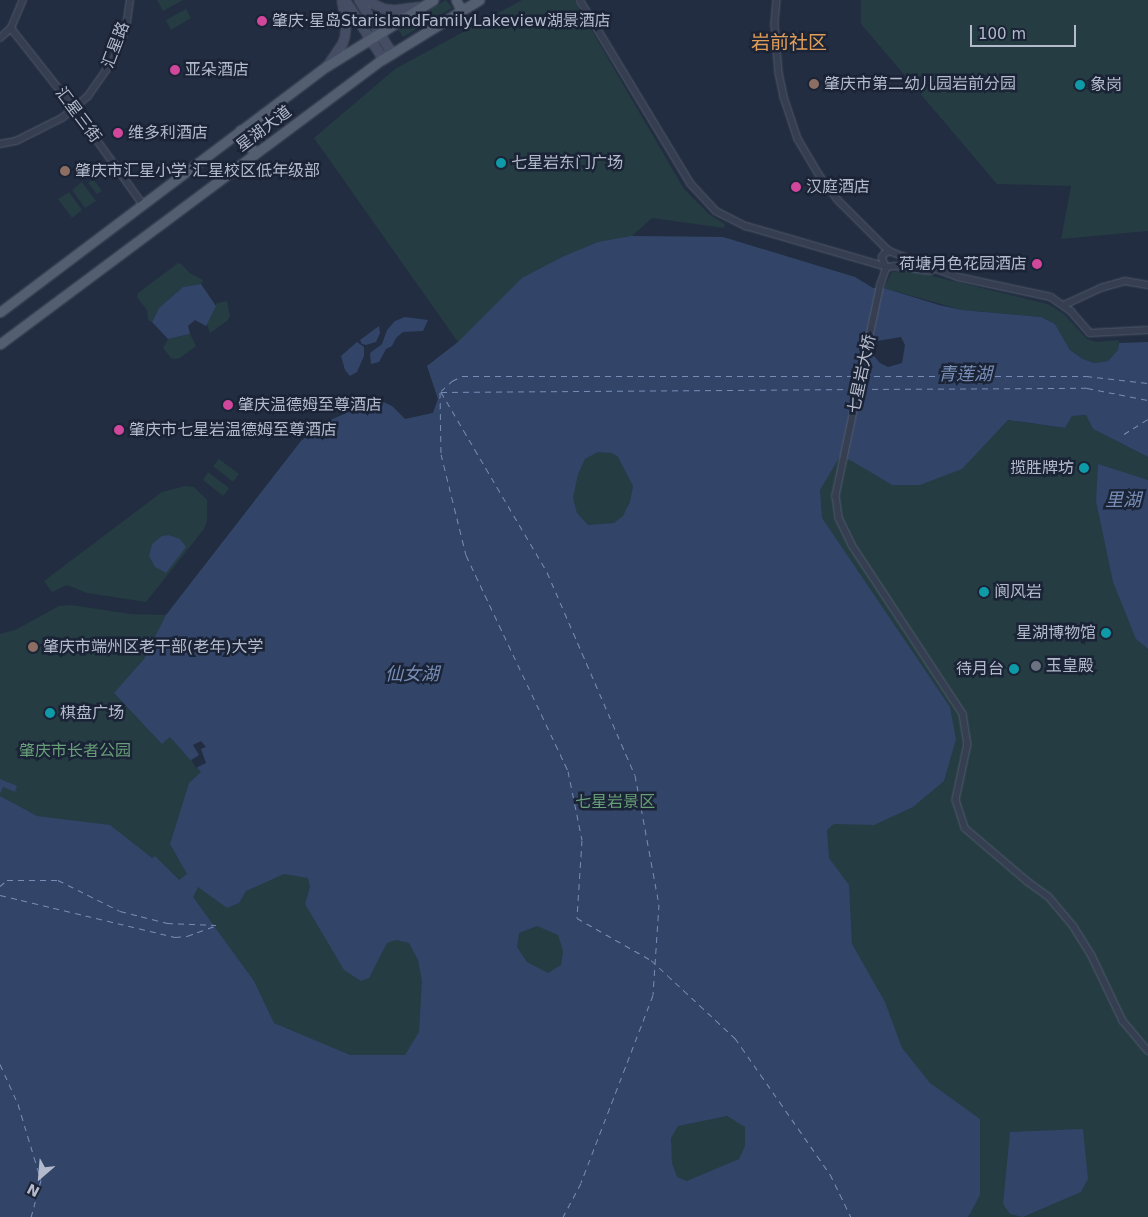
<!DOCTYPE html>
<meta charset="utf-8">
<style>
body{margin:0}
#map{position:relative;width:1148px;height:1217px;overflow:hidden;background:#222d41;font-family:"DejaVu Sans","Noto Sans SC",sans-serif}
div>[style]{position:absolute}
.green>*{inset:0;background:#243c42}
.water>*{inset:0;background:#324468}
.pier>*{inset:0;background:#222d41}
.ferry>*{height:1px;margin-top:-0.5px;transform-origin:0;background:repeating-linear-gradient(90deg,#778db6 0 6px,transparent 0 11px)}
.roads{filter:drop-shadow(0 0 1px #515a6b) drop-shadow(0 0 1px #515a6b)}
.minor>*{height:5.5px;margin:-2.75px;padding:0 2.75px;transform-origin:2.75px;border-radius:2.75px;background:#363f51}
.secondary>*{height:8px;margin:-4px;padding:0 4px;transform-origin:4px;border-radius:4px;background:#444d64}
.primary>*{height:9px;margin:-4.5px;padding:0 4.5px;transform-origin:4.5px;border-radius:4.5px;background:#545e71}
.dots>*{width:14px;height:14px;translate:-50% -50%;box-sizing:border-box;border:2px solid #1b2436;border-radius:50%}
span{translate:-50% -50%;white-space:nowrap;text-align:center;line-height:1.15;-webkit-text-stroke:5px #1b2436;paint-order:stroke}
.poi-label{font-size:16px;color:#b3bacb}
.left{translate:0 -50%;text-align:left}
.right{translate:-100% -50%;text-align:right}
.street-label{font-size:16px;color:#b3bacb}
.park-label{font-size:16px;color:#679f78}
.water-label{font-size:18px;color:#778db6;font-style:italic}
.quarter-label{font-size:19px;color:#e09e59}
.north{position:absolute;left:15px;top:1152px;width:50px;height:50px;-webkit-text-stroke:4px #1b2436;paint-order:stroke;rotate:207deg;font-size:14px;font-weight:700;line-height:20px;text-align:center;color:#b3bacb}
.north::after{content:'';display:block;margin:auto;width:18px;height:22px;background:#b3bacb;clip-path:polygon(50% 0,100% 100%,50% 72%,0 100%)}
.scale{position:absolute;left:970px;top:25px;width:106px;height:22px;box-sizing:border-box;border:2px solid #b3bacb;border-top:0;padding-left:6px;font-size:15px;line-height:18px;white-space:nowrap;color:#b3bacb;-webkit-text-stroke:4px #1b2436;paint-order:stroke}
</style>
<div id="map">
<div class="green">
<i style="clip-path:polygon(157px 0,183px 0,163px 11px)"></i>
<i style="clip-path:polygon(446px 0,452px 8px,403px 37px,398px 29px)"></i>
<i style="clip-path:polygon(522px 0,574px 0,684px 189px,710px 215px,725px 224px,724px 228px,652px 218px,632px 236px,723px 237px,855px 277px,873px 288px,884px 288px,892px 272px,907px 270px,1048px 304px,1064px 314px,1087px 339px,1096px 342px,1119px 340px,1118px 350px,1114px 356px,1108px 361px,1094px 363px,1083px 359px,1070px 350px,1055px 324px,1041px 317px,962px 310px,884px 288px,850px 459px,892px 485px,994px 433px,1008px 420px,1064px 428px,1072px 416px,1086px 415px,1093px 429px,1148px 457px,1148px 1217px,0 1217px,0 634px,15px 630px,59px 606px,71px 605px,131px 614px,166px 615px,301px 441px,322px 424px,377px 399px,392px 406px,405px 419px,433px 413px,438px 399px,427px 366px,458px 342px,314px 138px,395px 69px)"></i>
<i style="clip-path:polygon(861px 0,1148px 0,1148px 231px,1061px 239px,1071px 186px,997px 184px,861px 24px)"></i>
<i style="clip-path:polygon(186px 9px,191px 18px,171px 30px,166px 20px)"></i>
<i style="clip-path:polygon(93px 179px,102px 191px,97px 194px,88px 183px)"></i>
<i style="clip-path:polygon(82px 182px,96px 201px,85px 208px,72px 190px)"></i>
<i style="clip-path:polygon(69px 192px,82px 210px,72px 218px,58px 199px)"></i>
<i style="clip-path:polygon(178px 263px,181px 264px,191px 274px,203px 280px,201px 284px,183px 287px,159px 308px,152px 322px,148px 320px,147px 310px,137px 297px,138px 293px)"></i>
<i style="clip-path:polygon(227px 301px,230px 316px,227px 321px,210px 333px,206px 322px,217px 303px)"></i>
<i style="clip-path:polygon(190px 334px,196px 346px,180px 358px,175px 359px,171px 358px,163px 348px,168px 339px)"></i>
<i style="clip-path:polygon(219px 459px,239px 474px,233px 482px,213px 466px)"></i>
<i style="clip-path:polygon(208px 472px,229px 488px,223px 496px,203px 480px)"></i>
<i style="clip-path:polygon(185px 486px,194px 487px,207px 500px,207px 521px,204px 529px,146px 602px,87px 593px,67px 585px,52px 592px,44px 581px,162px 492px)"></i>
</div>
<div class="water">
<i style="clip-path:polygon(evenodd,631px 236px,723px 237px,855px 277px,873px 288px,884px 288px,939px 305px,962px 310px,1041px 317px,1055px 324px,1070px 350px,1083px 359px,1094px 363px,1108px 361px,1118px 350px,1119px 343px,1148px 342px,1148px 457px,1093px 429px,1086px 415px,1072px 416px,1065px 428px,1008px 420px,962px 469px,920px 485px,892px 485px,850px 460px,839px 458px,820px 490px,822px 518px,950px 707px,956px 739px,944px 781px,913px 807px,874px 825px,834px 824px,827px 830px,829px 858px,849px 885px,852px 944px,885px 1002px,902px 1048px,930px 1083px,980px 1119px,980px 1195px,970px 1214px,967px 1217px,0 1217px,0 796px,37px 816px,110px 825px,152px 858px,155px 856px,179px 880px,187px 874px,170px 844px,189px 783px,201px 772px,170px 737px,162px 744px,114px 693px,144px 659px,166px 615px,301px 441px,322px 424px,377px 399px,392px 406px,405px 419px,433px 413px,438px 399px,427px 366px,458px 342px,522px 278px,562px 257px,598px 242px,631px 236px,901px 337px,905px 345px,902px 363px,888px 367px,880px 363px,873px 355px,877px 341px,901px 337px,631px 236px,598px 452px,612px 453px,618px 457px,633px 486px,630px 502px,623px 516px,614px 523px,588px 525px,577px 513px,573px 498px,578px 474px,585px 459px,598px 452px,631px 236px,284px 874px,308px 878px,310px 887px,305px 904px,344px 970px,361px 981px,369px 978px,387px 943px,396px 940px,409px 943px,418px 960px,422px 981px,419px 1032px,405px 1055px,350px 1055px,274px 1023px,254px 981px,193px 897px,198px 887px,227px 908px,239px 903px,246px 891px,284px 874px,631px 236px,537px 926px,558px 935px,563px 951px,561px 965px,548px 973px,527px 962px,517px 947px,519px 933px,537px 926px,631px 236px,727px 1116px,745px 1127px,745px 1146px,739px 1159px,687px 1181px,677px 1177px,672px 1163px,671px 1138px,678px 1126px,727px 1116px)"></i>
<i style="clip-path:polygon(201px 284px,216px 306px,206px 326px,195px 320px,188px 326px,190px 334px,168px 339px,152px 322px,159px 308px,183px 287px)"></i>
<i style="clip-path:polygon(405px 317px,428px 320px,423px 331px,403px 332px,396px 338px,392px 346px,386px 349px,379px 362px,371px 364px,370px 353px,382px 344px,387px 330px,395px 321px)"></i>
<i style="clip-path:polygon(379px 326px,380px 333px,376px 342px,366px 345px,362px 344px,360px 340px)"></i>
<i style="clip-path:polygon(357px 342px,364px 347px,364px 356px,357px 372px,350px 376px,345px 370px,341px 356px)"></i>
<i style="clip-path:polygon(1098px 464px,1148px 480px,1148px 649px,1136px 639px,1113px 582px,1096px 501px)"></i>
<i style="clip-path:polygon(168px 535px,180px 539px,186px 547px,166px 573px,155px 567px,149px 556px,152px 544px,162px 536px)"></i>
<i style="clip-path:polygon(0 779px,17px 786px,15px 792px,3px 787px,0 794px)"></i>
<i style="clip-path:polygon(1083px 1129px,1088px 1179px,1081px 1192px,1023px 1217px,1010px 1214px,1003px 1204px,1010px 1132px)"></i>
</div>
<div class="pier">
<i style="clip-path:polygon(201px 741px,206px 747px,201px 749px,206px 763px,196px 768px,191px 760px,199px 755px,193px 745px)"></i>
</div>
<div class="ferry">
<i style="left:863px;top:376px;width:223px"></i>
<i style="left:1086px;top:376px;width:62px;rotate:6.4deg"></i>
<i style="left:861px;top:389px;width:226px;rotate:-0.3deg"></i>
<i style="left:1087px;top:388px;width:62px;rotate:11.1deg"></i>
<i style="left:441px;top:391px;width:15px;rotate:-42deg"></i>
<i style="left:452px;top:381px;width:11px;rotate:-27deg"></i>
<i style="left:462px;top:376px;width:397px"></i>
<i style="left:440px;top:392px;width:62px;rotate:89.1deg"></i>
<i style="left:441px;top:454px;width:104px;rotate:76.1deg"></i>
<i style="left:466px;top:555px;width:239px;rotate:64.7deg"></i>
<i style="left:568px;top:771px;width:70px;rotate:78.5deg"></i>
<i style="left:582px;top:840px;width:78px;rotate:93.7deg"></i>
<i style="left:577px;top:918px;width:85px;rotate:29.6deg"></i>
<i style="left:651px;top:960px;width:115px;rotate:42.9deg"></i>
<i style="left:735px;top:1038px;width:166px;rotate:55.1deg"></i>
<i style="left:830px;top:1174px;width:48px;rotate:64deg"></i>
<i style="left:441px;top:392px;width:209px;rotate:59.5deg"></i>
<i style="left:547px;top:572px;width:221px;rotate:66.6deg"></i>
<i style="left:635px;top:775px;width:131px;rotate:79.5deg"></i>
<i style="left:659px;top:904px;width:91px;rotate:93.8deg"></i>
<i style="left:653px;top:995px;width:201px;rotate:111deg"></i>
<i style="left:581px;top:1183px;width:38px;rotate:118deg"></i>
<i style="left:441px;top:392px;width:416px;rotate:-0.4deg"></i>
<i style="left:1124px;top:434px;width:28px;rotate:-32deg"></i>
<i style="left:0;top:886px;width:9px;rotate:-41deg"></i>
<i style="left:7px;top:880px;width:51px"></i>
<i style="left:58px;top:880px;width:69px;rotate:26.6deg"></i>
<i style="left:120px;top:911px;width:49px;rotate:14.3deg"></i>
<i style="left:167px;top:923px;width:49px;rotate:2.3deg"></i>
<i style="left:0;top:895px;width:180px;rotate:13.5deg"></i>
<i style="left:175px;top:937px;width:12px;rotate:-5deg"></i>
<i style="left:187px;top:936px;width:30px;rotate:-20deg"></i>
<i style="left:0;top:1064px;width:44px;rotate:65.8deg"></i>
<i style="left:18px;top:1104px;width:79px;rotate:73.2deg"></i>
<i style="left:41px;top:1180px;width:38px;rotate:105deg"></i>
</div>
<div class="roads">
<div class="minor">
<i style="left:580px;top:0;width:215px;rotate:58.9deg"></i>
<i style="left:691px;top:184px;width:37px;rotate:47deg"></i>
<i style="left:716px;top:211px;width:34px;rotate:27deg"></i>
<i style="left:746px;top:226px;width:147px;rotate:16.2deg"></i>
<i style="left:887px;top:267px;width:8px;rotate:-7deg"></i>
<i style="left:895px;top:266px;width:36px;rotate:8deg"></i>
<i style="left:777px;top:0;width:25px;rotate:95deg"></i>
<i style="left:775px;top:25px;width:48px;rotate:85.2deg"></i>
<i style="left:779px;top:73px;width:25px;rotate:78deg"></i>
<i style="left:784px;top:97px;width:44px;rotate:71.6deg"></i>
<i style="left:798px;top:139px;width:43px;rotate:59.3deg"></i>
<i style="left:820px;top:176px;width:30px;rotate:53deg"></i>
<i style="left:838px;top:200px;width:72px;rotate:45deg"></i>
<i style="left:889px;top:251px;width:74px;rotate:20.6deg"></i>
<i style="left:958px;top:277px;width:95px;rotate:12.1deg"></i>
<i style="left:1051px;top:297px;width:24px;rotate:35deg"></i>
<i style="left:1071px;top:311px;width:29px;rotate:49deg"></i>
<i style="left:1090px;top:333px;width:58px;rotate:-3deg"></i>
<i style="left:11px;top:28px;width:103px;rotate:51.7deg"></i>
<i style="left:75px;top:109px;width:115px;rotate:54.5deg"></i>
<i style="left:0;top:38px;width:15px;rotate:-42deg"></i>
<i style="left:11px;top:28px;width:30px;rotate:-67deg"></i>
<i style="left:0;top:144px;width:16px;rotate:-11deg"></i>
<i style="left:16px;top:141px;width:51px;rotate:-26.6deg"></i>
<i style="left:62px;top:118px;width:34px;rotate:-40deg"></i>
<i style="left:88px;top:96px;width:45px;rotate:-54.9deg"></i>
<i style="left:114px;top:59px;width:33px;rotate:-69deg"></i>
<i style="left:126px;top:28px;width:28px;rotate:-82deg"></i>
<i style="left:885px;top:266px;width:9px;rotate:-111deg"></i>
<i style="left:882px;top:258px;width:4px;rotate:-63deg"></i>
<i style="left:884px;top:254px;width:6px;rotate:-31deg"></i>
<i style="left:887px;top:267px;width:18px;rotate:109deg"></i>
<i style="left:881px;top:284px;width:217px;rotate:102deg"></i>
<i style="left:836px;top:496px;width:22px;rotate:82deg"></i>
<i style="left:839px;top:518px;width:30px;rotate:64deg"></i>
<i style="left:852px;top:545px;width:202px;rotate:56.7deg"></i>
<i style="left:963px;top:714px;width:30px;rotate:81deg"></i>
<i style="left:968px;top:744px;width:57px;rotate:102.1deg"></i>
<i style="left:956px;top:800px;width:29px;rotate:72deg"></i>
<i style="left:965px;top:828px;width:82px;rotate:40.5deg"></i>
<i style="left:1027px;top:881px;width:27px;rotate:36deg"></i>
<i style="left:1049px;top:897px;width:39px;rotate:50deg"></i>
<i style="left:1074px;top:927px;width:34px;rotate:58deg"></i>
<i style="left:1092px;top:956px;width:72px;rotate:64.5deg"></i>
<i style="left:1123px;top:1021px;width:39px;rotate:50deg"></i>
<i style="left:1064px;top:305px;width:41px;rotate:-24.7deg"></i>
<i style="left:1101px;top:288px;width:25px;rotate:-16deg"></i>
<i style="left:1125px;top:281px;width:23px;rotate:10deg"></i>
</div>
<div class="secondary">
<i style="left:345px;top:0;width:70px;rotate:57.2deg"></i>
<i style="left:359px;top:0;width:62px;rotate:58.1deg"></i>
<i style="left:365px;top:0;width:21px;rotate:25deg"></i>
<i style="left:384px;top:9px;width:11px;rotate:5deg"></i>
<i style="left:395px;top:10px;width:26px;rotate:-7deg"></i>
<i style="left:328px;top:65px;width:27px;rotate:-56deg"></i>
<i style="left:343px;top:43px;width:7px;rotate:-74deg"></i>
<i style="left:345px;top:36px;width:10px;rotate:-84deg"></i>
<i style="left:346px;top:26px;width:26px;rotate:-99deg"></i>
</div>
<div class="primary">
<i style="left:456px;top:0;width:11px;rotate:63deg"></i>
<i style="left:240px;top:130px;width:28px;rotate:58deg"></i>
<i style="left:0;top:312px;width:409px;rotate:-37deg"></i>
<i style="left:327px;top:66px;width:125px;rotate:-31.9deg"></i>
<i style="left:0;top:344px;width:477px;rotate:-36.7deg"></i>
<i style="left:383px;top:59px;width:113px;rotate:-31.6deg"></i>
</div>
</div>
<div class="dots">
<i style="left:262px;top:21px;background:#d1479c"></i>
<i style="left:175px;top:70px;background:#d1479c"></i>
<i style="left:814px;top:84px;background:#8d6e63"></i>
<i style="left:1080px;top:85px;background:#0f9aa8"></i>
<i style="left:118px;top:133px;background:#d1479c"></i>
<i style="left:501px;top:163px;background:#0f9aa8"></i>
<i style="left:65px;top:171px;background:#8d6e63"></i>
<i style="left:796px;top:187px;background:#d1479c"></i>
<i style="left:1037px;top:264px;background:#d1479c"></i>
<i style="left:228px;top:405px;background:#d1479c"></i>
<i style="left:119px;top:430px;background:#d1479c"></i>
<i style="left:1084px;top:468px;background:#0f9aa8"></i>
<i style="left:984px;top:592px;background:#0f9aa8"></i>
<i style="left:1106px;top:633px;background:#0f9aa8"></i>
<i style="left:33px;top:647px;background:#8d6e63"></i>
<i style="left:1036px;top:666px;background:#6b7280"></i>
<i style="left:1014px;top:669px;background:#0f9aa8"></i>
<i style="left:50px;top:713px;background:#0f9aa8"></i>
</div>
<div class="poi-label">
<span class="left" style="left:272px;top:21px">肇庆·星岛StarislandFamilyLakeview湖景酒店</span>
<span class="left" style="left:185px;top:70px">亚朵酒店</span>
<span class="left" style="left:824px;top:84px">肇庆市第二幼儿园岩前分园</span>
<span class="left" style="left:1090px;top:85px">象岗</span>
<span class="left" style="left:128px;top:133px">维多利酒店</span>
<span class="left" style="left:511px;top:163px">七星岩东门广场</span>
<span class="left" style="left:75px;top:171px">肇庆市汇星小学 汇星校区低年级部</span>
<span class="left" style="left:806px;top:187px">汉庭酒店</span>
<span class="right" style="left:1027px;top:264px">荷塘月色花园酒店</span>
<span class="left" style="left:238px;top:405px">肇庆温德姆至尊酒店</span>
<span class="left" style="left:129px;top:430px">肇庆市七星岩温德姆至尊酒店</span>
<span class="right" style="left:1074px;top:468px">揽胜牌坊</span>
<span class="left" style="left:994px;top:592px">阆风岩</span>
<span class="right" style="left:1096px;top:633px">星湖博物馆</span>
<span class="left" style="left:43px;top:647px">肇庆市端州区老干部(老年)大学</span>
<span class="left" style="left:1046px;top:666px">玉皇殿</span>
<span class="right" style="left:1004px;top:669px">待月台</span>
<span class="left" style="left:60px;top:713px">棋盘广场</span>
</div>
<div class="street-label">
<span style="left:116px;top:45px;rotate:-69deg">汇星路</span>
<span style="left:78px;top:115px;rotate:53deg">汇星三街</span>
<span style="left:264px;top:129px;rotate:-37deg">星湖大道</span>
<span style="left:862px;top:374px;rotate:-78deg">七星岩大桥</span>
</div>
<div class="park-label">
<span style="left:75px;top:751px">肇庆市长者公园</span>
<span style="left:615px;top:802px">七星岩景区</span>
</div>
<div class="water-label">
<span style="left:965px;top:374px">青莲湖</span>
<span style="left:1123px;top:500px">里湖</span>
<span style="left:412px;top:674px">仙女湖</span>
</div>
<div class="quarter-label">
<span style="left:789px;top:43px">岩前社区</span>
</div>
<div class="north">N</div>
<div class="scale">100 m</div>
</div>
